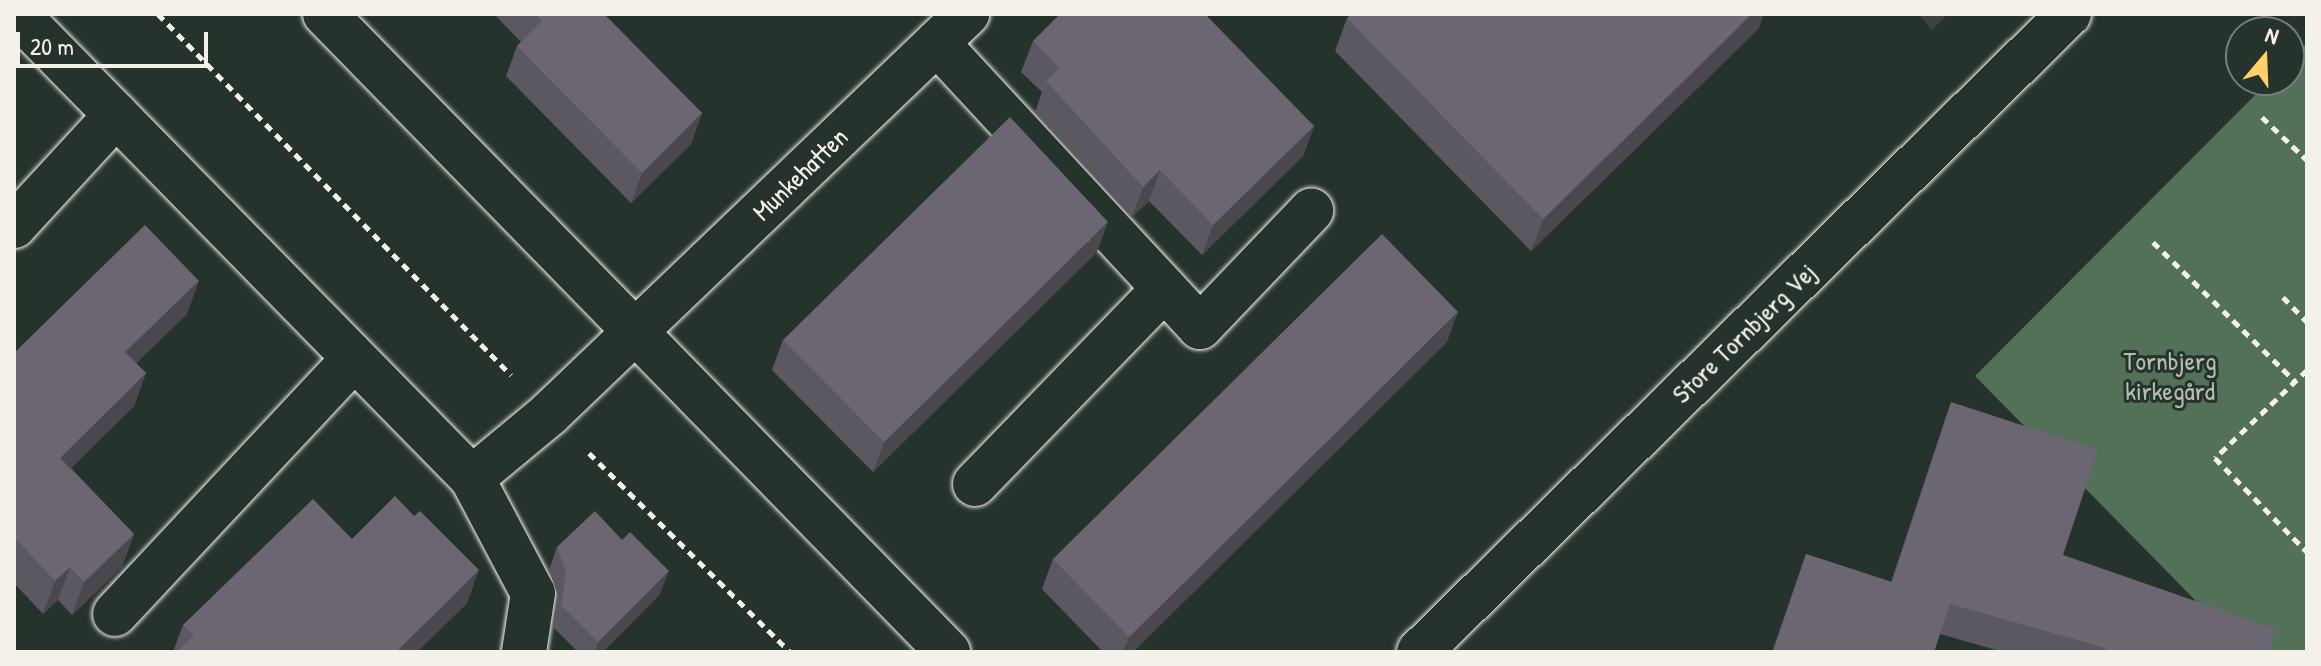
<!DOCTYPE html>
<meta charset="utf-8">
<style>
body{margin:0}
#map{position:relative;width:2321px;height:666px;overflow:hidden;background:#26332d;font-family:"Patrick Hand",sans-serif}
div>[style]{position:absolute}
.built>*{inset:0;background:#3b4241}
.green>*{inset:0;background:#537159}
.path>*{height:5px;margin-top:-2.5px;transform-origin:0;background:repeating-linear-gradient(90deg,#f4f1e8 0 8px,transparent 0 14px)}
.roads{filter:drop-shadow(0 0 2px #f4f1e8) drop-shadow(0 0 2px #f4f1e8)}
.minor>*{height:44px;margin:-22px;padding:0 22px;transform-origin:22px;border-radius:22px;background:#26332d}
.wall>*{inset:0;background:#5c5861}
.shaded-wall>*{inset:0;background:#4b474f}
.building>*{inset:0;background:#6b6671}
span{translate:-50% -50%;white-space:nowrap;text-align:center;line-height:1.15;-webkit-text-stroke:6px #26332d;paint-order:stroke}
.street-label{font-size:26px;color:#f4f1e8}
.park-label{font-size:26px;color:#b4beaf}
.frame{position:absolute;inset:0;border:16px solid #f4f1e8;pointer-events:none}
.north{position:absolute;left:2225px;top:16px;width:80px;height:80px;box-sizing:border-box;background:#26332d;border:2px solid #787f78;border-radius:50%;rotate:19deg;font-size:22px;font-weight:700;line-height:32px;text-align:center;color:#f4f1e8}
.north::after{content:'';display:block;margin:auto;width:28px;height:36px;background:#ffd166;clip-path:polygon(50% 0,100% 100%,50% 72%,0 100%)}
.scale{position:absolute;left:16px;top:32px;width:192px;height:36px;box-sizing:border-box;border:4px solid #f4f1e8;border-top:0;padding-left:10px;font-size:24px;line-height:28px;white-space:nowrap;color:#f4f1e8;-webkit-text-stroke:6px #26332d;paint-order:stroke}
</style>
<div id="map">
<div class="built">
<i style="clip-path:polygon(1918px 14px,1948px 14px,1932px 30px)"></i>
</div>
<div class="green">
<i style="clip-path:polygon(2307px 43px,2307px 652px,2246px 652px,1975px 376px,2270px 80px,2289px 80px,2289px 61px)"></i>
</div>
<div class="path">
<i style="left:158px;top:14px;width:505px;rotate:45.64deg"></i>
<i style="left:2262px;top:117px;width:62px;rotate:43.7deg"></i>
<i style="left:2153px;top:242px;width:199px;rotate:44.4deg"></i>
<i style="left:2283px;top:297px;width:35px;rotate:46deg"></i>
<i style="left:2307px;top:370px;width:127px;rotate:136.3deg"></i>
<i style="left:2215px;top:458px;width:132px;rotate:45.6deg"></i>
<i style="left:589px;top:453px;width:283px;rotate:44.7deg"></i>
</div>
<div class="roads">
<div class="minor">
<i style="left:17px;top:14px;width:650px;rotate:45.56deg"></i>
<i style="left:472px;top:478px;width:100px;rotate:-39.7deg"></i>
<i style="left:549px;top:414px;width:579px;rotate:-43.74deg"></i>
<i style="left:325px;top:14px;width:892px;rotate:45.68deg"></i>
<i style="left:937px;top:43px;width:387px;rotate:47.2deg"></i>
<i style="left:1200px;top:327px;width:161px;rotate:-46.3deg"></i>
<i style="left:14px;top:226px;width:151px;rotate:-47.4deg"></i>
<i style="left:472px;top:478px;width:130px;rotate:62.1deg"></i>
<i style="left:533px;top:593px;width:60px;rotate:98.7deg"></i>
<i style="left:975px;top:484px;width:272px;rotate:-45.9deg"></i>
<i style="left:115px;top:614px;width:349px;rotate:-46.9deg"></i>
<i style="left:1419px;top:652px;width:911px;rotate:-44.47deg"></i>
</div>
</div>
<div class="wall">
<i style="clip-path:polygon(494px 14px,604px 14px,702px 113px,691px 144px,631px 203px,506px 76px,517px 46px,521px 42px)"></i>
<i style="clip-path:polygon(1347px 18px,1759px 28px,1531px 251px,1335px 51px)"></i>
<i style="clip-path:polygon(1033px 41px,1314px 126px,1303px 156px,1202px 255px,1149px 201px,1132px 217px,1035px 112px,1042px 92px,1021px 72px)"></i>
<i style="clip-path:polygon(1097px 252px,873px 472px,772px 370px,783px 340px)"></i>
<i style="clip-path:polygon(187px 314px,136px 363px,146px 373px,134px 406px,71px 468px,134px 534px,122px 567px,72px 615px,58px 600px,43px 614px,14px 583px,14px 353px)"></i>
<i style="clip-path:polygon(1447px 342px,1133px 652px,1103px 652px,1042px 589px,1053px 559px)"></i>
<i style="clip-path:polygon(1951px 402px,2063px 555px,2268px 652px,2003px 652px,1940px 634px,1934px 652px,1772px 652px,1806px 554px,1891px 582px)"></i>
<i style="clip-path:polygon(352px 539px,467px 603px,417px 652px,173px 652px,183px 625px)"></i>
<i style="clip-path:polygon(622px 540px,660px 594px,603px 652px,578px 652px,553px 627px,558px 596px,549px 570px,557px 547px)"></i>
</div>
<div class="shaded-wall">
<i style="clip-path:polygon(1752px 14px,1764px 14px,1759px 28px,1531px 251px,1543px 219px)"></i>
<i style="clip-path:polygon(702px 113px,691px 144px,631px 203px,642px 173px)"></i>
<i style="clip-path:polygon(1314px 126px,1303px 156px,1202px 255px,1213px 225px)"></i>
<i style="clip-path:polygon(1160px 170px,1149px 201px,1132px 217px,1143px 187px)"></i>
<i style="clip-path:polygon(1108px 222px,1097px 252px,873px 472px,884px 442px)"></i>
<i style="clip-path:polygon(199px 281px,187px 314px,114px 385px,125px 352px)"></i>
<i style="clip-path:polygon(1458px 312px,1447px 342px,1133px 652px,1123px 652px,1129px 637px)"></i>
<i style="clip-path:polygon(146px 373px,134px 406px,48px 491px,60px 458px)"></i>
<i style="clip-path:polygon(134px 534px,122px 567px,72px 615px,84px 582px)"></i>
<i style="clip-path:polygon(70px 567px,58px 600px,43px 614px,55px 581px)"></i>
<i style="clip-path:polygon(479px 570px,467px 603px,417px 652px,396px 652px)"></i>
<i style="clip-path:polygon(669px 571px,660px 594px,603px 652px,595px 652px,598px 642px)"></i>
</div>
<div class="building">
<i style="clip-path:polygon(535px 14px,604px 14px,702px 113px,642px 173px,517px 46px,542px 21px)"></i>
<i style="clip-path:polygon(1060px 14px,1205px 14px,1314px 126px,1213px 225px,1160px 170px,1143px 187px,1046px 81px,1059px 68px,1033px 41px)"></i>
<i style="clip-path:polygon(1352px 14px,1752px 14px,1543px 219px,1347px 18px)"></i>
<i style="clip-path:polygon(1010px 117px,1108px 222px,884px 442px,783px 340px)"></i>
<i style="clip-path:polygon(145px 225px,199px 281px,125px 352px,146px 373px,60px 458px,134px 534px,84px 582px,70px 567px,55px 581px,17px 540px,16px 547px,14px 546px,14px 353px)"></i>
<i style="clip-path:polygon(1382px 234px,1458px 312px,1129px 637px,1053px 559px)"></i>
<i style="clip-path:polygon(1951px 402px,2098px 450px,2063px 555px,2276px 629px,2268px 652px,2104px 652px,2106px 648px,1950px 604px,1934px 652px,1773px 652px,1806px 554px,1892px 582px)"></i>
<i style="clip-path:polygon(395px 496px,414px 516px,420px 511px,479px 570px,396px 652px,177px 652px,194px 635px,183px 625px,313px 499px,352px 539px)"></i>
<i style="clip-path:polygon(595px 511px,622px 540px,630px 532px,669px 571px,598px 642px,561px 605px,566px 573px,557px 547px)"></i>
</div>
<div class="street-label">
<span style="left:800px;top:174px;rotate:-44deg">Munkehatten</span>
<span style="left:1744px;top:333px;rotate:-44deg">Store Tornbjerg Vej</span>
</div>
<div class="park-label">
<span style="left:2170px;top:376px">Tornbjerg<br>kirkegård</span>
</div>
<div class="frame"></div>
<div class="north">N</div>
<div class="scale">20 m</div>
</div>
